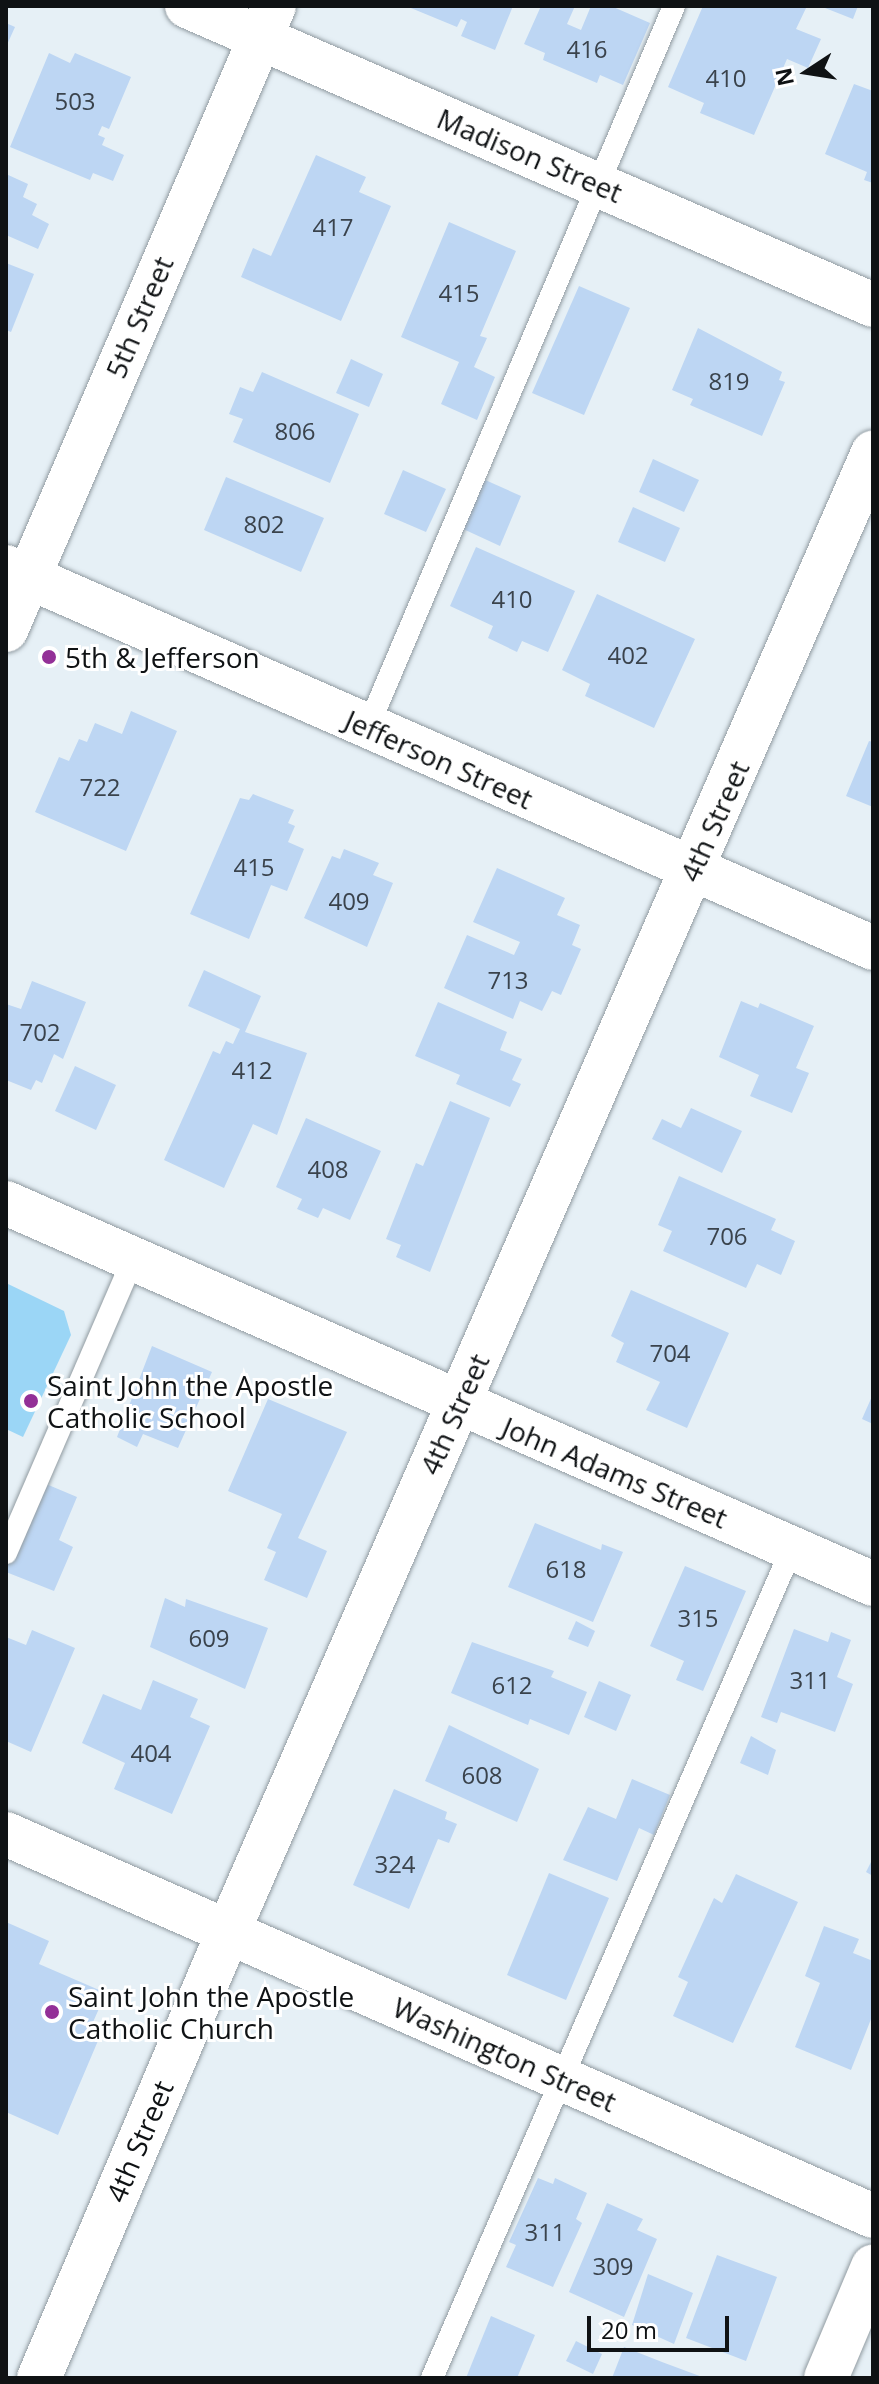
<!DOCTYPE html>
<style>
body{margin:0}
#map{position:relative;width:879px;height:2384px;overflow:hidden;background:#e6f0f6;font-family:"Open Sans",sans-serif}
div>[style]{position:absolute}
.green>*{inset:0;background:#9bd6f6}
.building>*{inset:0;background:#bdd6f3}
.roads{filter:drop-shadow(0 0 2px #919ba1) drop-shadow(0 0 2px #919ba1)}
.service>*{height:22px;margin:-11px;padding:0 11px;transform-origin:11px;border-radius:11px;background:#fff}
.minor>*{height:44px;margin:-22px;padding:0 22px;transform-origin:22px;border-radius:22px;background:#fff}
.secondary>*{height:44px;margin:-22px;padding:0 22px;transform-origin:22px;border-radius:22px;background:#fff}
.dots>*{width:22px;height:22px;translate:-50% -50%;box-sizing:border-box;border:4px solid #fff;border-radius:50%}
span{translate:-50% -50%;white-space:nowrap;text-align:center;line-height:1.15;-webkit-text-stroke:6px #fff;paint-order:stroke}
.number-label{font-size:24px;color:#3a434c}
.number-label span{-webkit-text-stroke-width:0}
.street-label{font-size:28px;color:#0f1214}
.poi-label{font-size:28px;color:#0f1214}
.left{translate:0 -50%;text-align:left}
.frame{position:absolute;inset:0;border:8px solid #0f1214;pointer-events:none}
.north{position:absolute;left:767px;top:32px;width:80px;height:80px;-webkit-text-stroke:6px #fff;paint-order:stroke;rotate:258deg;font-size:22px;font-weight:700;line-height:32px;text-align:center;color:#0f1214}
.north::after{content:'';display:block;margin:auto;width:28px;height:36px;background:#0f1214;clip-path:polygon(50% 0,100% 100%,50% 72%,0 100%)}
.scale{position:absolute;left:587px;top:2316px;width:142px;height:36px;box-sizing:border-box;border:4px solid #0f1214;border-top:0;padding-left:10px;font-size:24px;line-height:28px;white-space:nowrap;color:#0f1214;-webkit-text-stroke:6px #fff;paint-order:stroke}
</style>
<div id="map">
<div class="green">
<i style="clip-path:polygon(6px 1283px,64px 1311px,71px 1335px,23px 1437px,6px 1429px)"></i>
</div>
<div class="building">
<i style="clip-path:polygon(406px 6px,513px 6px,495px 50px,461px 36px,467px 22px,461px 19px,457px 27px)"></i>
<i style="clip-path:polygon(541px 6px,575px 6px,567px 24px,581px 30px,591px 6px,611px 6px,650px 23px,623px 85px,600px 75px,597px 83px,543px 60px,545px 53px,524px 44px)"></i>
<i style="clip-path:polygon(703px 6px,807px 6px,796px 29px,821px 39px,808px 68px,787px 59px,754px 135px,700px 113px,704px 103px,668px 87px)"></i>
<i style="clip-path:polygon(820px 6px,858px 6px,853px 19px)"></i>
<i style="clip-path:polygon(6px 23px,15px 27px,6px 47px)"></i>
<i style="clip-path:polygon(49px 53px,70px 63px,75px 53px,131px 77px,109px 129px,102px 126px,98px 135px,105px 138px,102px 145px,124px 155px,113px 181px,93px 173px,90px 180px,10px 147px)"></i>
<i style="clip-path:polygon(854px 84px,873px 91px,873px 183px,864px 180px,867px 172px,825px 154px)"></i>
<i style="clip-path:polygon(316px 155px,366px 177px,359px 192px,391px 206px,341px 321px,241px 277px,253px 248px,271px 256px)"></i>
<i style="clip-path:polygon(6px 174px,28px 184px,23px 197px,37px 204px,32px 215px,49px 224px,38px 249px,6px 235px)"></i>
<i style="clip-path:polygon(449px 222px,516px 251px,480px 336px,487px 338px,474px 367px,495px 377px,477px 420px,441px 404px,459px 362px,401px 337px)"></i>
<i style="clip-path:polygon(6px 263px,34px 274px,11px 332px,6px 330px)"></i>
<i style="clip-path:polygon(579px 286px,630px 308px,584px 415px,532px 393px)"></i>
<i style="clip-path:polygon(698px 328px,782px 372px,779px 380px,785px 382px,762px 436px,690px 405px,693px 399px,672px 390px)"></i>
<i style="clip-path:polygon(351px 359px,383px 374px,369px 407px,336px 393px)"></i>
<i style="clip-path:polygon(262px 372px,359px 414px,330px 483px,233px 442px,243px 419px,229px 414px,240px 387px,253px 392px)"></i>
<i style="clip-path:polygon(653px 459px,699px 480px,684px 512px,639px 492px)"></i>
<i style="clip-path:polygon(403px 470px,446px 489px,426px 532px,384px 514px)"></i>
<i style="clip-path:polygon(226px 477px,324px 518px,301px 572px,204px 530px)"></i>
<i style="clip-path:polygon(483px 479px,521px 496px,500px 546px,461px 528px)"></i>
<i style="clip-path:polygon(633px 507px,680px 528px,665px 562px,618px 542px)"></i>
<i style="clip-path:polygon(476px 547px,575px 591px,548px 652px,522px 641px,517px 652px,488px 638px,493px 626px,450px 606px)"></i>
<i style="clip-path:polygon(597px 594px,695px 639px,654px 728px,585px 696px,590px 684px,562px 670px)"></i>
<i style="clip-path:polygon(131px 711px,177px 731px,126px 851px,35px 812px,59px 757px,69px 761px,79px 739px,87px 742px,95px 723px,122px 734px)"></i>
<i style="clip-path:polygon(869px 741px,873px 742px,873px 807px,846px 796px)"></i>
<i style="clip-path:polygon(253px 794px,294px 810px,288px 823px,295px 826px,288px 842px,304px 849px,287px 891px,271px 885px,249px 939px,190px 914px,240px 798px,249px 800px)"></i>
<i style="clip-path:polygon(344px 849px,379px 863px,373px 875px,393px 883px,367px 947px,304px 918px,332px 856px,340px 859px)"></i>
<i style="clip-path:polygon(497px 868px,565px 898px,557px 915px,580px 925px,572px 945px,581px 949px,561px 995px,552px 991px,542px 1011px,520px 1001px,513px 1019px,444px 988px,467px 935px,514px 955px,520px 942px,473px 922px)"></i>
<i style="clip-path:polygon(204px 970px,261px 996px,245px 1032px,307px 1053px,277px 1135px,253px 1124px,224px 1188px,164px 1160px,213px 1051px,220px 1054px,226px 1041px,233px 1044px,240px 1029px,188px 1006px)"></i>
<i style="clip-path:polygon(32px 981px,86px 1002px,63px 1059px,54px 1054px,42px 1083px,36px 1080px,31px 1090px,6px 1080px,6px 1004px,21px 1009px)"></i>
<i style="clip-path:polygon(741px 1001px,758px 1008px,760px 1003px,814px 1026px,796px 1068px,809px 1073px,792px 1113px,750px 1096px,759px 1075px,719px 1057px)"></i>
<i style="clip-path:polygon(438px 1002px,507px 1032px,500px 1050px,522px 1059px,512px 1080px,521px 1084px,510px 1107px,456px 1084px,460px 1075px,415px 1056px)"></i>
<i style="clip-path:polygon(75px 1066px,116px 1085px,96px 1130px,55px 1111px)"></i>
<i style="clip-path:polygon(450px 1101px,490px 1118px,430px 1272px,396px 1257px,401px 1245px,386px 1239px,416px 1163px,423px 1166px)"></i>
<i style="clip-path:polygon(691px 1108px,742px 1131px,722px 1173px,652px 1139px,662px 1119px,681px 1128px)"></i>
<i style="clip-path:polygon(306px 1118px,381px 1151px,350px 1220px,323px 1208px,318px 1218px,297px 1209px,302px 1199px,276px 1187px)"></i>
<i style="clip-path:polygon(679px 1176px,776px 1219px,771px 1230px,795px 1241px,781px 1275px,757px 1264px,746px 1288px,663px 1251px,672px 1231px,658px 1225px)"></i>
<i style="clip-path:polygon(631px 1290px,729px 1333px,687px 1428px,646px 1410px,660px 1382px,616px 1362px,624px 1343px,611px 1336px)"></i>
<i style="clip-path:polygon(152px 1346px,212px 1372px,178px 1448px,143px 1434px,137px 1447px,117px 1437px)"></i>
<i style="clip-path:polygon(873px 1394px,873px 1424px,862px 1419px)"></i>
<i style="clip-path:polygon(268px 1399px,347px 1432px,298px 1538px,327px 1551px,307px 1598px,264px 1580px,276px 1552px,267px 1548px,282px 1514px,228px 1491px)"></i>
<i style="clip-path:polygon(39px 1481px,77px 1497px,59px 1540px,73px 1547px,54px 1591px,6px 1572px,6px 1559px)"></i>
<i style="clip-path:polygon(535px 1523px,601px 1550px,602px 1544px,623px 1552px,593px 1622px,508px 1587px)"></i>
<i style="clip-path:polygon(685px 1566px,746px 1591px,703px 1691px,676px 1680px,684px 1661px,650px 1646px)"></i>
<i style="clip-path:polygon(165px 1598px,185px 1607px,186px 1599px,268px 1628px,245px 1689px,150px 1647px)"></i>
<i style="clip-path:polygon(576px 1621px,595px 1631px,588px 1647px,568px 1639px)"></i>
<i style="clip-path:polygon(794px 1629px,828px 1642px,831px 1632px,851px 1640px,837px 1677px,853px 1684px,835px 1732px,781px 1712px,777px 1723px,761px 1717px)"></i>
<i style="clip-path:polygon(32px 1630px,75px 1648px,31px 1752px,6px 1741px,6px 1637px,26px 1645px)"></i>
<i style="clip-path:polygon(472px 1642px,554px 1671px,551px 1677px,587px 1692px,569px 1735px,530px 1719px,528px 1725px,451px 1693px)"></i>
<i style="clip-path:polygon(153px 1680px,198px 1699px,190px 1717px,210px 1726px,172px 1814px,114px 1789px,125px 1763px,82px 1743px,103px 1694px,141px 1710px)"></i>
<i style="clip-path:polygon(599px 1681px,631px 1695px,616px 1731px,584px 1717px)"></i>
<i style="clip-path:polygon(449px 1725px,539px 1769px,517px 1822px,425px 1781px)"></i>
<i style="clip-path:polygon(751px 1736px,776px 1750px,768px 1775px,740px 1763px)"></i>
<i style="clip-path:polygon(632px 1779px,670px 1795px,654px 1835px,639px 1828px,617px 1881px,563px 1860px,588px 1807px,616px 1819px)"></i>
<i style="clip-path:polygon(394px 1789px,447px 1812px,445px 1819px,457px 1824px,449px 1843px,438px 1839px,409px 1909px,353px 1885px)"></i>
<i style="clip-path:polygon(873px 1858px,873px 1876px,866px 1872px)"></i>
<i style="clip-path:polygon(549px 1873px,609px 1898px,566px 2000px,507px 1975px)"></i>
<i style="clip-path:polygon(736px 1874px,798px 1902px,733px 2043px,673px 2016px,688px 1982px,678px 1977px,714px 1898px,722px 1903px)"></i>
<i style="clip-path:polygon(6px 1922px,49px 1941px,39px 1964px,106px 1993px,89px 2031px,100px 2036px,58px 2135px,6px 2112px)"></i>
<i style="clip-path:polygon(824px 1926px,859px 1939px,853px 1953px,873px 1961px,873px 2014px,851px 2070px,795px 2047px,820px 1983px,805px 1976px)"></i>
<i style="clip-path:polygon(538px 2178px,553px 2184px,555px 2178px,587px 2193px,576px 2219px,582px 2223px,553px 2287px,506px 2267px,516px 2245px,509px 2242px)"></i>
<i style="clip-path:polygon(607px 2203px,643px 2219px,637px 2230px,657px 2239px,624px 2317px,569px 2292px)"></i>
<i style="clip-path:polygon(717px 2255px,777px 2277px,746px 2361px,686px 2338px)"></i>
<i style="clip-path:polygon(648px 2274px,693px 2293px,674px 2344px,632px 2325px)"></i>
<i style="clip-path:polygon(491px 2316px,535px 2335px,517px 2378px,466px 2378px)"></i>
<i style="clip-path:polygon(576px 2341px,602px 2354px,593px 2374px,566px 2361px)"></i>
<i style="clip-path:polygon(624px 2347px,662px 2362px,705px 2378px,612px 2378px)"></i>
</div>
<div class="roads">
<div class="service">
<i style="left:368px;top:727px;width:783px;rotate:-67deg"></i>
<i style="left:6px;top:1553px;width:320px;rotate:-66.6deg"></i>
<i style="left:432px;top:2378px;width:905px;rotate:-66.55deg"></i>
</div>
<div class="minor">
<i style="left:187px;top:6px;width:748px;rotate:23.55deg"></i>
<i style="left:6px;top:567px;width:947px;rotate:23.72deg"></i>
<i style="left:6px;top:1203px;width:947px;rotate:23.72deg"></i>
<i style="left:6px;top:1834px;width:947px;rotate:23.78deg"></i>
<i style="left:39px;top:2378px;width:484px;rotate:-67deg"></i>
<i style="left:228px;top:1932px;width:1614px;rotate:-66.44deg"></i>
<i style="left:826px;top:2378px;width:121px;rotate:-67.1deg"></i>
</div>
<div class="secondary">
<i style="left:6px;top:630px;width:679px;rotate:-66.76deg"></i>
</div>
</div>
<div class="dots">
<i style="left:49px;top:657px;background:#933097"></i>
<i style="left:31px;top:1401px;background:#933097"></i>
<i style="left:52px;top:2012px;background:#933097"></i>
</div>
<div class="number-label">
<span style="left:587px;top:49px">416</span>
<span style="left:726px;top:78px">410</span>
<span style="left:75px;top:101px">503</span>
<span style="left:333px;top:227px">417</span>
<span style="left:459px;top:293px">415</span>
<span style="left:729px;top:381px">819</span>
<span style="left:295px;top:431px">806</span>
<span style="left:264px;top:524px">802</span>
<span style="left:512px;top:599px">410</span>
<span style="left:628px;top:655px">402</span>
<span style="left:100px;top:787px">722</span>
<span style="left:254px;top:867px">415</span>
<span style="left:349px;top:901px">409</span>
<span style="left:508px;top:980px">713</span>
<span style="left:40px;top:1032px">702</span>
<span style="left:252px;top:1070px">412</span>
<span style="left:328px;top:1169px">408</span>
<span style="left:727px;top:1236px">706</span>
<span style="left:670px;top:1353px">704</span>
<span style="left:566px;top:1569px">618</span>
<span style="left:698px;top:1618px">315</span>
<span style="left:209px;top:1638px">609</span>
<span style="left:810px;top:1680px">311</span>
<span style="left:512px;top:1685px">612</span>
<span style="left:151px;top:1753px">404</span>
<span style="left:482px;top:1775px">608</span>
<span style="left:395px;top:1864px">324</span>
<span style="left:545px;top:2232px">311</span>
<span style="left:613px;top:2266px">309</span>
</div>
<div class="street-label">
<span style="left:530px;top:155px;rotate:23deg">Madison Street</span>
<span style="left:139px;top:317px;rotate:-67deg">5th Street</span>
<span style="left:439px;top:759px;rotate:24deg">Jefferson Street</span>
<span style="left:714px;top:821px;rotate:-66deg">4th Street</span>
<span style="left:454px;top:1414px;rotate:-66deg">4th Street</span>
<span style="left:615px;top:1472px;rotate:23deg">John Adams Street</span>
<span style="left:505px;top:2054px;rotate:24deg">Washington Street</span>
<span style="left:139px;top:2141px;rotate:-67deg">4th Street</span>
</div>
<div class="poi-label">
<span class="left" style="left:65px;top:657px">5th &amp; Jefferson</span>
<span class="left" style="left:47px;top:1401px">Saint John the Apostle<br>Catholic School</span>
<span class="left" style="left:68px;top:2012px">Saint John the Apostle<br>Catholic Church</span>
</div>
<div class="frame"></div>
<div class="north">N</div>
<div class="scale">20 m</div>
</div>
